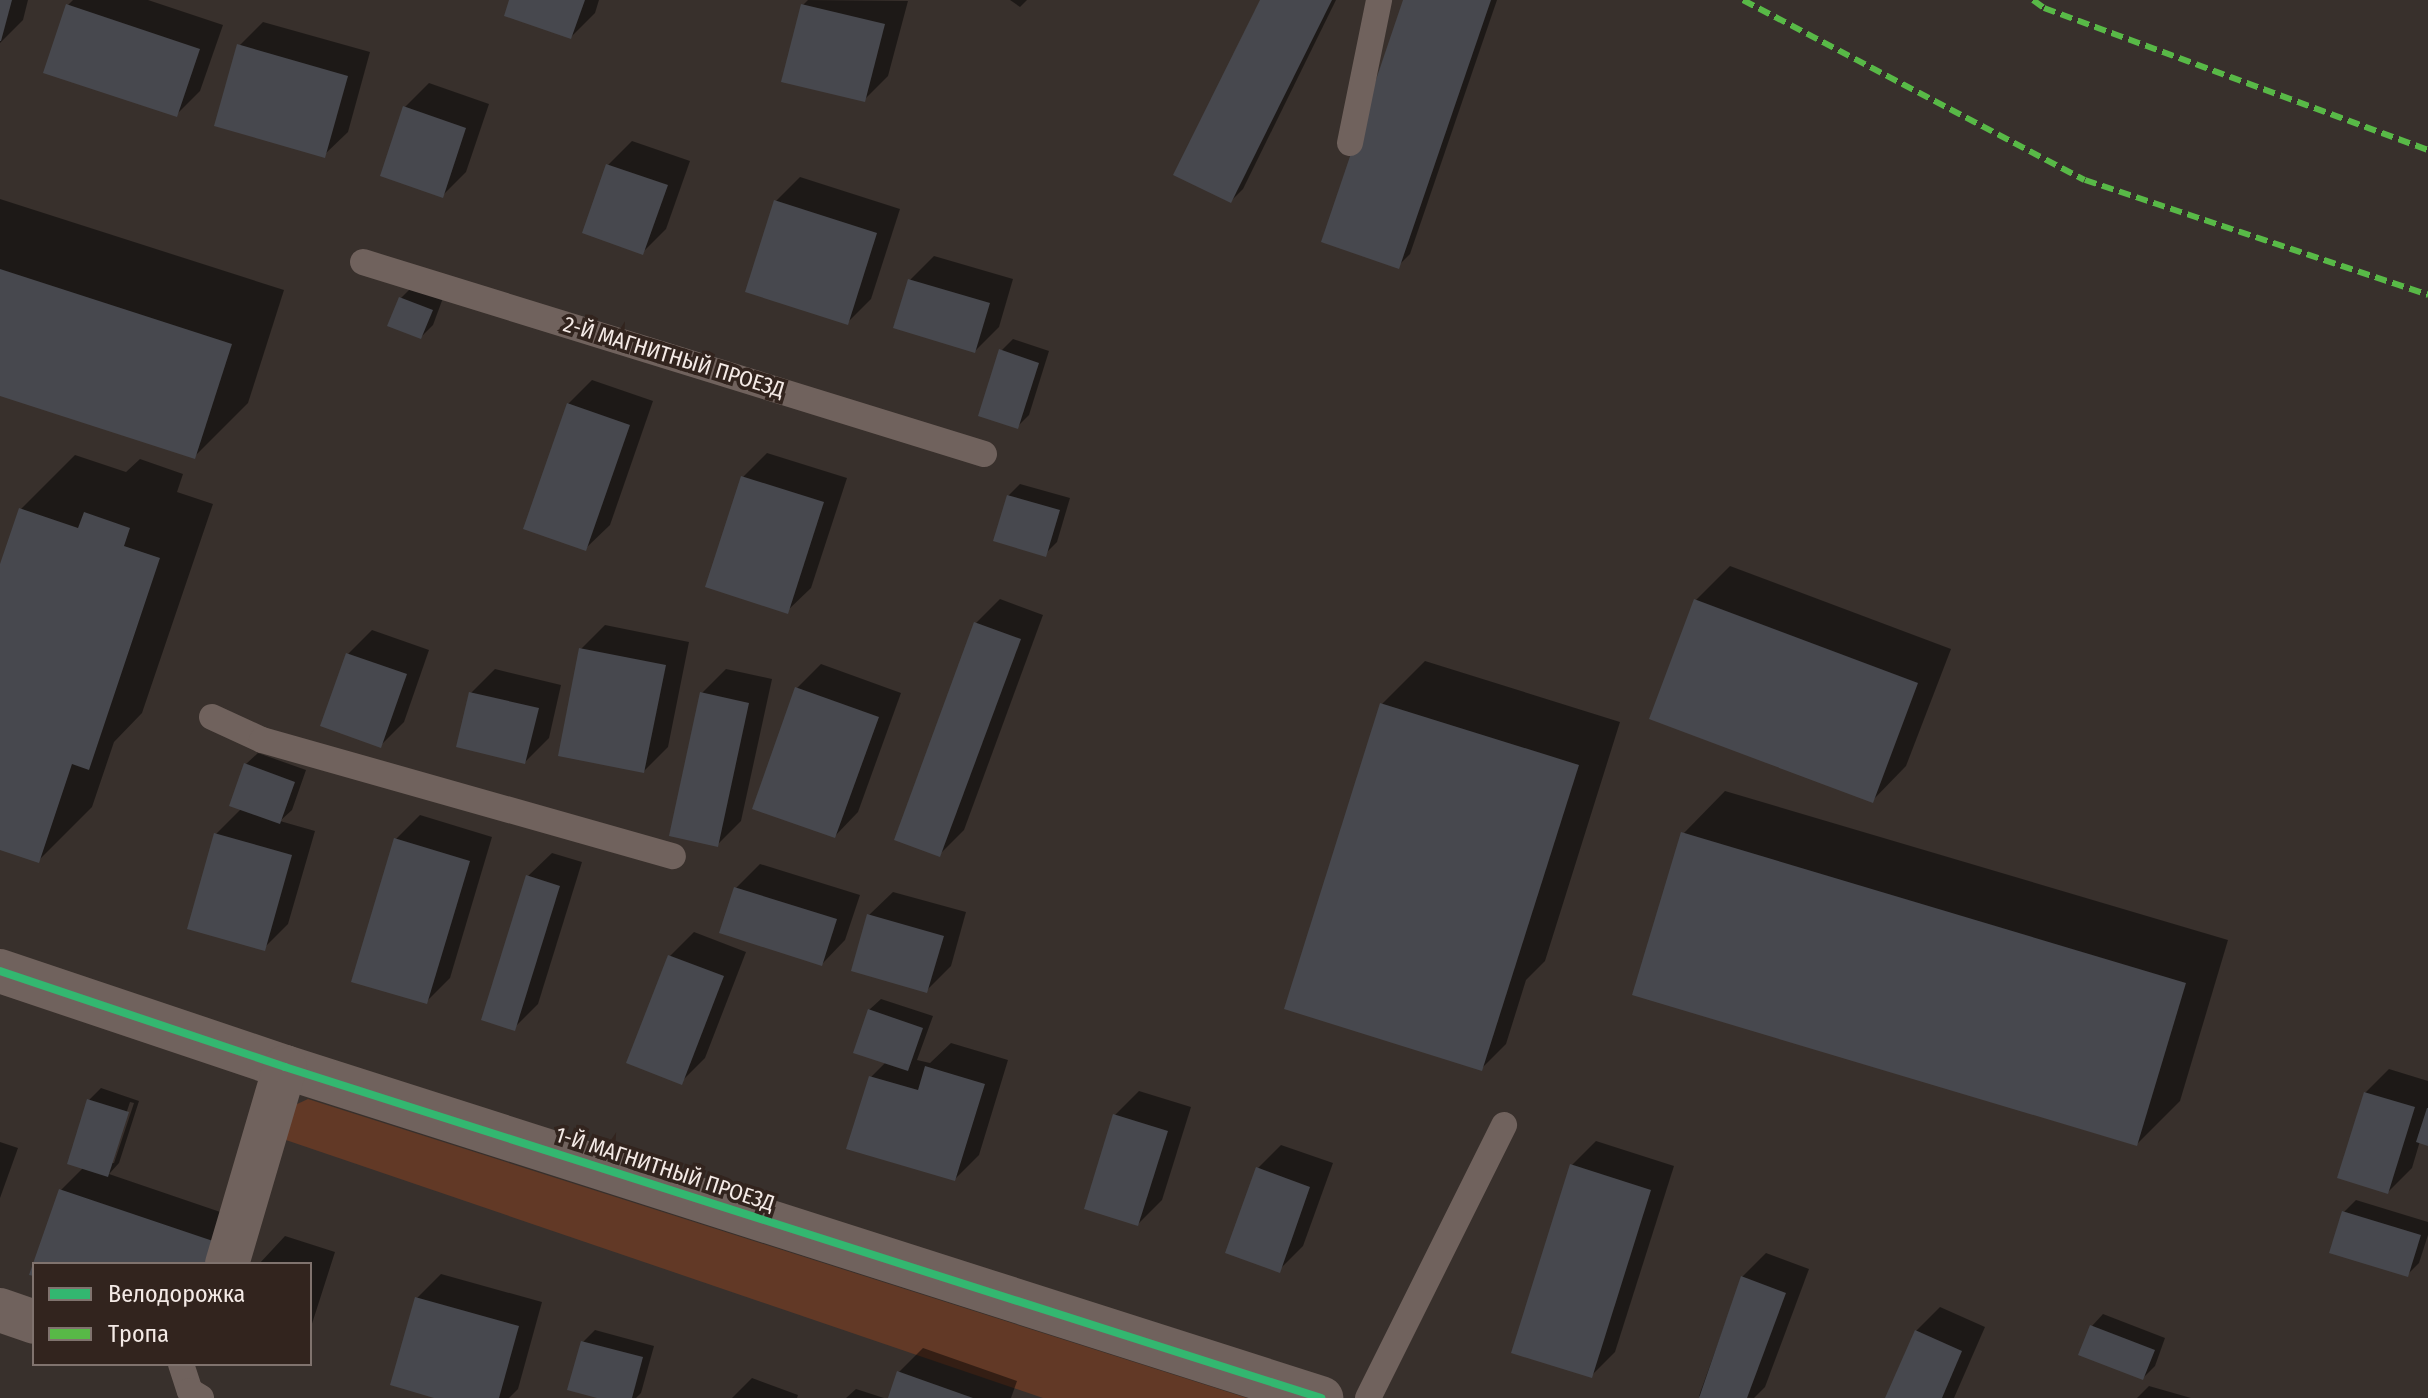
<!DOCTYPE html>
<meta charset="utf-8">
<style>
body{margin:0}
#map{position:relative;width:2428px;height:1398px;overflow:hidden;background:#38302c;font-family:"Fira Sans Condensed",sans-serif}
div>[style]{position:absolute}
.green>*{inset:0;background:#623926}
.shadow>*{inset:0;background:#0007}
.building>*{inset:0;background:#47484e}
.lane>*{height:26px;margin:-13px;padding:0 13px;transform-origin:13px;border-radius:13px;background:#70625d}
.street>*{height:44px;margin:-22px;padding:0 22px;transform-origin:22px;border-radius:22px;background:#70625d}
.quiet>*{height:6px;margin-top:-3px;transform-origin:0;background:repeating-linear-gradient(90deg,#58b947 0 12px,transparent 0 18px)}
.cycleway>*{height:8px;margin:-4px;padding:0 4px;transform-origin:4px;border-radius:4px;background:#33b770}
span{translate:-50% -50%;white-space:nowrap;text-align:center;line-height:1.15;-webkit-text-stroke:7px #32241e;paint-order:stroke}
.street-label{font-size:22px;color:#f4eae6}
.legend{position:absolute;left:32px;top:1262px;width:280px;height:104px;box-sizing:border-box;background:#32241e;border:2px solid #80736e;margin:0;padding:10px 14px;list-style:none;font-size:24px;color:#f4eae6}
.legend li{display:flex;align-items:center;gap:16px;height:40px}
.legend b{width:40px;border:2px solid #80736e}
</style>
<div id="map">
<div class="green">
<i style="clip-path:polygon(308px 1099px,1247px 1398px,1043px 1398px,280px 1138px,295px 1105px)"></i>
</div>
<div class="shadow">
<i style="clip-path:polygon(0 0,28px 0,23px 20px,0 43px)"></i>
<i style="clip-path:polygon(73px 0,148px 0,223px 25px,200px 91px,176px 115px,68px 5px)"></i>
<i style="clip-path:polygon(511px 0,599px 0,595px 13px,571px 37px)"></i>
<i style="clip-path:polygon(808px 0,908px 1px,888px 76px,864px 100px,803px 5px)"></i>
<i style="clip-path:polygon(1010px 0,1027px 0,1020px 7px)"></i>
<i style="clip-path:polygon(1263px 0,1336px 0,1243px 189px,1231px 201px)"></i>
<i style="clip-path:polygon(1406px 0,1497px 0,1410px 254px,1398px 266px)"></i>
<i style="clip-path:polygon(263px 22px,370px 52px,348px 132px,324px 155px,239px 46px)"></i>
<i style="clip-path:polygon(429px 83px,489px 104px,466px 172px,442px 196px,405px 107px)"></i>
<i style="clip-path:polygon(632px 141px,690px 161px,666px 229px,642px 253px,608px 165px)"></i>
<i style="clip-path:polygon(800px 177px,900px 209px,871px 299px,847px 323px,776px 201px)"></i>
<i style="clip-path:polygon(0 199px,284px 290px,248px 403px,194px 457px,0 394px)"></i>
<i style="clip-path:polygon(934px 256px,1013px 279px,999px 327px,975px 351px,910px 280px)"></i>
<i style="clip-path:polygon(413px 286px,443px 298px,433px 325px,421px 337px,401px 298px)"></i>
<i style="clip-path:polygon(1013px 339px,1049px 351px,1029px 415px,1017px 427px,1001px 351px)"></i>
<i style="clip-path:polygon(592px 380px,653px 401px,610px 525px,586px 548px,568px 404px)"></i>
<i style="clip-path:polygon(767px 453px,847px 478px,811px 588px,787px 611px,743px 477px)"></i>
<i style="clip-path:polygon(75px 455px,126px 472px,140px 459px,183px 474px,177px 492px,213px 504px,142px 713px,114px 742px,92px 807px,38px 861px,0 848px,0 570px,21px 509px)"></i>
<i style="clip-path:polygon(1020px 484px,1070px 498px,1057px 542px,1045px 554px,1008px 496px)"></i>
<i style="clip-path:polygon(1730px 566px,1951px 649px,1906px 766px,1872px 801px,1696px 600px)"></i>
<i style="clip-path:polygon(1000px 599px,1043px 615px,964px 830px,940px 854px,976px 623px)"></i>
<i style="clip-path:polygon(605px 625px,689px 642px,668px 747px,644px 771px,581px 649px)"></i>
<i style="clip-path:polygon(372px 630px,429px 650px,404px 722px,380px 746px,348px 654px)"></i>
<i style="clip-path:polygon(1425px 661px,1620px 722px,1545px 961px,1526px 980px,1506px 1044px,1482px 1068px,1382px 704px)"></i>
<i style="clip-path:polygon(821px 664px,901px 693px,858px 812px,835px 836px,797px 688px)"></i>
<i style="clip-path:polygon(495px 669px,561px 685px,549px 738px,525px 762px,471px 693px)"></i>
<i style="clip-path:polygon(726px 669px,772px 679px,741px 821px,717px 845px,702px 693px)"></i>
<i style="clip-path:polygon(258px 753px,306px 770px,292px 810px,280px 821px,315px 831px,288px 924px,264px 948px,216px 834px,242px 808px,246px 764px)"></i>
<i style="clip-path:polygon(1725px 791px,2228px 940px,2180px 1101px,2137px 1144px,1683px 834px)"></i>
<i style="clip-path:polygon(420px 815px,492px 837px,450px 978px,426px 1002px,396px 839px)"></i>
<i style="clip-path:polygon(552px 853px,582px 862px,538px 1004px,514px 1028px,528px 876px)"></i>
<i style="clip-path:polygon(760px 864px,860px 895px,845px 940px,822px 964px,736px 888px)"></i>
<i style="clip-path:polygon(893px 892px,966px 912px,951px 966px,927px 990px,869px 915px)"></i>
<i style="clip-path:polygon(694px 932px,746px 952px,705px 1058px,681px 1082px,670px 956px)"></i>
<i style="clip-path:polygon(881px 999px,933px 1016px,917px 1060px,930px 1063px,951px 1043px,1008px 1060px,979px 1155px,955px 1179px,871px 1077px,886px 1062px,869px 1010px)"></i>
<i style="clip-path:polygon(2389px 1069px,2428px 1081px,2428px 1144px,2420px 1141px,2412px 1168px,2388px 1192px,2365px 1093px)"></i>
<i style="clip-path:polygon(evenodd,101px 1088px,139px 1101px,119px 1163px,109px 1174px,235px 1217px,219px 1264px,35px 1264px,61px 1190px,84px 1167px,89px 1100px,101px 1088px,130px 1102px,134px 1103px,114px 1163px,110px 1163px,130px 1102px)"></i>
<i style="clip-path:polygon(1139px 1091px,1191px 1107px,1162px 1200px,1138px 1224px,1115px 1115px)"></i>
<i style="clip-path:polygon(1596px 1141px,1674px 1166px,1615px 1352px,1591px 1376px,1572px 1165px)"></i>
<i style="clip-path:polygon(0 1142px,18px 1148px,0 1198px)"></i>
<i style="clip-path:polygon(1281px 1145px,1333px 1163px,1303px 1246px,1279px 1270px,1257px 1169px)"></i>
<i style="clip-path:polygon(2356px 1200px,2428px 1222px,2428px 1235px,2419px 1263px,2407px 1275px,2344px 1212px)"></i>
<i style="clip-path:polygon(285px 1236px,335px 1252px,310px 1330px,310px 1264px,259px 1264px)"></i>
<i style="clip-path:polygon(1766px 1253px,1809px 1269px,1765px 1387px,1754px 1398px,1699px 1396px,1742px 1277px)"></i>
<i style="clip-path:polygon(441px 1274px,542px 1302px,518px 1389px,509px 1398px,441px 1398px,417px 1298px)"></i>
<i style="clip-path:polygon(1940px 1307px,1985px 1327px,1954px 1398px,1888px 1398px,1916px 1331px)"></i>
<i style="clip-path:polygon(2103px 1314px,2165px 1338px,2155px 1366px,2143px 1378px,2092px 1326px)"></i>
<i style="clip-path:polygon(595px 1330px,654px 1346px,641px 1393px,636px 1398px,605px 1398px,583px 1342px)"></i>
<i style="clip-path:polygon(923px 1348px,1017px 1381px,1011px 1398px,890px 1398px,899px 1372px)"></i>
<i style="clip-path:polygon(752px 1378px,798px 1395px,797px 1398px,732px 1398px)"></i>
<i style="clip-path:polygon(2149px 1386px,2191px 1398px,2137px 1398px)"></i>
<i style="clip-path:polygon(856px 1389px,884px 1398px,846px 1398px)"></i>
</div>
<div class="building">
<i style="clip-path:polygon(0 0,12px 0,1px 41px,0 41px)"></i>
<i style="clip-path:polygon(509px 0,585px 0,571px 39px,504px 16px)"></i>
<i style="clip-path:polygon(1260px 0,1332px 0,1231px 203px,1173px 175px)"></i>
<i style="clip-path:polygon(1403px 0,1491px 0,1399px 269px,1321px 242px)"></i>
<i style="clip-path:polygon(66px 4px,200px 49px,177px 117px,43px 73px)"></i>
<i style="clip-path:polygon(801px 4px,885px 24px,865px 102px,781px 82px)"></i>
<i style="clip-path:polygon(237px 44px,348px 76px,325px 158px,214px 126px)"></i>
<i style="clip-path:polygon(403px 106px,466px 128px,443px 198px,380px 176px)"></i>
<i style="clip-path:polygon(606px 164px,668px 185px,643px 255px,582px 233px)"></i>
<i style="clip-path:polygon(774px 200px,877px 233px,848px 325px,745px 292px)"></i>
<i style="clip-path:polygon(0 269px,232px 344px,195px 459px,0 396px)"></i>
<i style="clip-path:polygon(908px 279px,990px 303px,975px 353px,893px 328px)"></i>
<i style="clip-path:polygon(399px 297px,433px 310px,421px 339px,387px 326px)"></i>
<i style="clip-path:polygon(999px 349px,1039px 363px,1018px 429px,978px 416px)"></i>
<i style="clip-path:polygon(567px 403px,630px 425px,586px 551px,523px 529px)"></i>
<i style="clip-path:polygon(741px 476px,824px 502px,788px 614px,705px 587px)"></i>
<i style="clip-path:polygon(1007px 495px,1060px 510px,1046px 557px,993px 541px)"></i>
<i style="clip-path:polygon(19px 508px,78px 528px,84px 512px,130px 528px,124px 546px,160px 558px,89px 770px,72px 764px,39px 863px,0 850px,0 564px)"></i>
<i style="clip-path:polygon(1694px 599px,1918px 683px,1873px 803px,1649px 719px)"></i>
<i style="clip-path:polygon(974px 622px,1021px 639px,940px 857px,894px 840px)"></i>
<i style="clip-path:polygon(579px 648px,666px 665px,644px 773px,558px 756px)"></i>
<i style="clip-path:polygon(346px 653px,407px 674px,381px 748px,320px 726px)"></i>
<i style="clip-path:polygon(795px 687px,879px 717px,835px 838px,752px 809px)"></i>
<i style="clip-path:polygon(469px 692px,539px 708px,525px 764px,456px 747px)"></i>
<i style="clip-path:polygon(700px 692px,749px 703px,718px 847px,669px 836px)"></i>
<i style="clip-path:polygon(1380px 703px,1579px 765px,1482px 1071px,1284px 1009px)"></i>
<i style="clip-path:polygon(244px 763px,295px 782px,280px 824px,229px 806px)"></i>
<i style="clip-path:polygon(1681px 832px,2186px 983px,2137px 1146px,1632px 995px)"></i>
<i style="clip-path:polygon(214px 833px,292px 855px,265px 951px,187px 929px)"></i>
<i style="clip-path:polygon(394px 838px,470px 861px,427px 1004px,351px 982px)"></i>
<i style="clip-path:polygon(526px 875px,560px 886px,515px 1031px,481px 1020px)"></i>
<i style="clip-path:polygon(734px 887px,837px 919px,822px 966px,719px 933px)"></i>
<i style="clip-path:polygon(867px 914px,944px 936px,927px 993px,851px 971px)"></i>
<i style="clip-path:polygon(668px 955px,724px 976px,682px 1085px,626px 1063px)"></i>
<i style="clip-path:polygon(868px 1009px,923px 1028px,908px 1071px,853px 1053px)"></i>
<i style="clip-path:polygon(925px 1066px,985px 1084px,955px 1181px,846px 1149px,869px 1076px,918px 1090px)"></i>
<i style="clip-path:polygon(2364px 1092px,2415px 1107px,2388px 1194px,2337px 1178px)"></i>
<i style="clip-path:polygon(87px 1099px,129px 1112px,108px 1177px,67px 1164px)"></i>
<i style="clip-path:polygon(2427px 1108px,2428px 1108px,2428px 1146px,2416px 1142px)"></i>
<i style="clip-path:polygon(1113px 1114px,1168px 1131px,1138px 1226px,1084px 1209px)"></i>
<i style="clip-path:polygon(1570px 1164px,1651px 1190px,1592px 1378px,1511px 1353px)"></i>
<i style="clip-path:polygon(1256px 1167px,1310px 1187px,1280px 1273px,1225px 1253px)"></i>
<i style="clip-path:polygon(59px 1189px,213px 1241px,205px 1264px,34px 1264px,34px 1276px,29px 1275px)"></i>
<i style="clip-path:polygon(2342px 1211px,2421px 1235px,2408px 1277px,2329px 1253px)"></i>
<i style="clip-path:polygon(1741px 1276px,1786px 1293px,1747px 1398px,1699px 1398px)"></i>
<i style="clip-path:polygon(415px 1297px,519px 1326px,499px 1398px,434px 1398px,390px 1385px)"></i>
<i style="clip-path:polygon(2090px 1325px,2155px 1350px,2143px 1380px,2078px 1355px)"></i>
<i style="clip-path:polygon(1915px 1330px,1962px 1351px,1942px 1398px,1885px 1398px)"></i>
<i style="clip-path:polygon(581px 1341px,643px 1357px,632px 1398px,597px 1398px,567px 1390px)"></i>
<i style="clip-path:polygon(897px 1371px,973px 1398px,888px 1398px)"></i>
</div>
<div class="lane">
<i style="left:1350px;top:143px;width:146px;rotate:-78.5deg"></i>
<i style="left:363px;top:262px;width:650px;rotate:17.18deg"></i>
<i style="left:212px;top:717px;width:55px;rotate:24.7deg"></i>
<i style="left:262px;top:740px;width:427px;rotate:15.8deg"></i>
<i style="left:181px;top:1364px;width:28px;rotate:72deg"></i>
<i style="left:190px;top:1391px;width:13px;rotate:32deg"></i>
<i style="left:1368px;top:1398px;width:305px;rotate:-63.5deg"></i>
</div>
<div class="street">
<i style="left:0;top:971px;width:301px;rotate:18.6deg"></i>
<i style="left:285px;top:1067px;width:1088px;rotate:17.72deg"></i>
<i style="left:227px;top:1264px;width:205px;rotate:-73.6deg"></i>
<i style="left:0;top:1310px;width:36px;rotate:19deg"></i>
</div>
<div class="quiet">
<i style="left:1743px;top:0;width:386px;rotate:27.8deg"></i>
<i style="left:2085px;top:180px;width:362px;rotate:18.5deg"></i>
<i style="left:2033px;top:0;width:14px;rotate:36deg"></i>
<i style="left:2044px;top:8px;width:409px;rotate:20.3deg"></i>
</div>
<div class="cycleway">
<i style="left:0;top:971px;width:301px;rotate:18.6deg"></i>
<i style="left:285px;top:1067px;width:1088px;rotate:17.72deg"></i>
</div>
<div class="street-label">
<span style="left:674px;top:357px;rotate:17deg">2-Й МАГНИТНЫЙ ПРОЕЗД</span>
<span style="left:665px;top:1169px;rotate:18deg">1-Й МАГНИТНЫЙ ПРОЕЗД</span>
</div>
<ul class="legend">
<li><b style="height:10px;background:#33b770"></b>Велодорожка</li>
<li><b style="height:10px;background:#58b947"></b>Тропа</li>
</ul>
</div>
